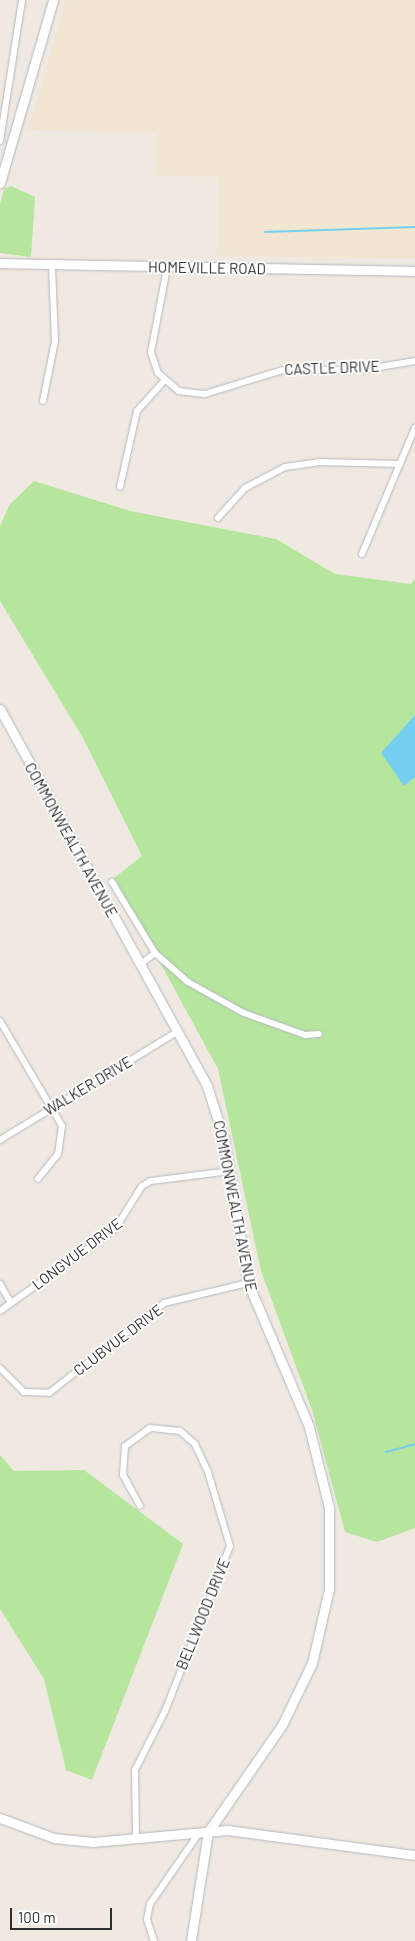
<!DOCTYPE html>
<style>
body{margin:0}
#map{position:relative;width:415px;height:1941px;overflow:hidden;background:#efe9e1;font-family:Barlow,sans-serif}
div>[style]{position:absolute}
.education>*{inset:0;background:#f0e6d1}
.green>*{inset:0;background:#b6e59e}
.water>*{inset:0;background:#75cff0}
.stream>*{height:2px;margin:-1px;padding:0 1px;transform-origin:1px;border-radius:1px;background:#75cff0}
.roads{filter:drop-shadow(0 0 1px #b4b7c1) drop-shadow(0 0 1px #b4b7c1)}
.street>*{height:6px;margin:-3px;padding:0 3px;transform-origin:3px;border-radius:3px;background:#fff}
.secondary>*{height:9px;margin:-4.5px;padding:0 4.5px;transform-origin:4.5px;border-radius:4.5px;background:#fff}
span{translate:-50% -50%;white-space:nowrap;text-align:center;line-height:1.15;-webkit-text-stroke:4px #fff;paint-order:stroke}
.street-label{font-size:15px;color:#2e2e2e}
.scale{position:absolute;left:10px;top:1908px;width:102px;height:22px;box-sizing:border-box;border:2px solid #2e2e2e;border-top:0;padding-left:6px;font-size:15px;line-height:18px;white-space:nowrap;color:#2e2e2e;-webkit-text-stroke:4px #fff;paint-order:stroke}
</style>
<div id="map">
<div class="education">
<i style="clip-path:polygon(66px 0,415px 0,415px 259px,217px 255px,219px 177px,156px 175px,157px 133px,28px 130px)"></i>
</div>
<div class="green">
<i style="clip-path:polygon(11px 186px,35px 197px,31px 257px,0 253px,0 204px,4px 189px)"></i>
<i style="clip-path:polygon(34px 481px,130px 511px,276px 539px,335px 574px,411px 584px,415px 579px,415px 1528px,377px 1542px,345px 1532px,312px 1410px,261px 1271px,218px 1069px,114px 878px,142px 856px,83px 738px,0 601px,0 526px,10px 504px)"></i>
<i style="clip-path:polygon(0 1455px,14px 1471px,84px 1470px,183px 1544px,92px 1780px,66px 1770px,44px 1679px,0 1609px)"></i>
</div>
<div class="water">
<i style="clip-path:polygon(415px 715px,415px 777px,404px 786px,381px 753px)"></i>
</div>
<div class="stream">
<i style="left:265px;top:232px;width:150px;rotate:-1.9deg"></i>
<i style="left:386px;top:1452px;width:30px;rotate:-15deg"></i>
</div>
<div class="roads">
<div class="street">
<i style="left:0;top:141px;width:143px;rotate:-81.1deg"></i>
<i style="left:167px;top:268px;width:86px;rotate:100.8deg"></i>
<i style="left:151px;top:352px;width:22px;rotate:72deg"></i>
<i style="left:158px;top:373px;width:28px;rotate:41deg"></i>
<i style="left:179px;top:391px;width:26px;rotate:7deg"></i>
<i style="left:205px;top:394px;width:82px;rotate:-17.1deg"></i>
<i style="left:283px;top:370px;width:78px"></i>
<i style="left:361px;top:370px;width:55px;rotate:-9.5deg"></i>
<i style="left:43px;top:401px;width:61px;rotate:-78.7deg"></i>
<i style="left:55px;top:341px;width:76px;rotate:-92.3deg"></i>
<i style="left:120px;top:487px;width:78px;rotate:-77.4deg"></i>
<i style="left:137px;top:411px;width:40px;rotate:-48deg"></i>
<i style="left:218px;top:518px;width:40px;rotate:-48deg"></i>
<i style="left:245px;top:488px;width:45px;rotate:-27.7deg"></i>
<i style="left:285px;top:467px;width:34px;rotate:-8deg"></i>
<i style="left:319px;top:462px;width:81px;rotate:1.4deg"></i>
<i style="left:362px;top:554px;width:137px;rotate:-67.2deg"></i>
<i style="left:112px;top:882px;width:83px;rotate:58.8deg"></i>
<i style="left:140px;top:965px;width:19px;rotate:-39deg"></i>
<i style="left:155px;top:953px;width:44px;rotate:41.3deg"></i>
<i style="left:188px;top:982px;width:64px;rotate:29deg"></i>
<i style="left:244px;top:1013px;width:65px;rotate:19.8deg"></i>
<i style="left:305px;top:1035px;width:14px;rotate:-4deg"></i>
<i style="left:0;top:1021px;width:122px;rotate:59.4deg"></i>
<i style="left:62px;top:1126px;width:28px;rotate:98deg"></i>
<i style="left:58px;top:1154px;width:32px;rotate:129deg"></i>
<i style="left:0;top:1140px;width:207px;rotate:-31.4deg"></i>
<i style="left:0;top:1284px;width:22px;rotate:60deg"></i>
<i style="left:0;top:1311px;width:141px;rotate:-35.5deg"></i>
<i style="left:115px;top:1229px;width:51px;rotate:-57.9deg"></i>
<i style="left:142px;top:1186px;width:10px;rotate:-29deg"></i>
<i style="left:151px;top:1181px;width:80px;rotate:-7.2deg"></i>
<i style="left:0;top:1368px;width:34px;rotate:45deg"></i>
<i style="left:24px;top:1392px;width:25px;rotate:2deg"></i>
<i style="left:49px;top:1393px;width:146px;rotate:-38deg"></i>
<i style="left:164px;top:1303px;width:86px;rotate:-13.4deg"></i>
<i style="left:136px;top:1838px;width:68px;rotate:-90.8deg"></i>
<i style="left:135px;top:1770px;width:66px;rotate:-63deg"></i>
<i style="left:165px;top:1711px;width:177px;rotate:-68.5deg"></i>
<i style="left:230px;top:1546px;width:77px;rotate:-106.6deg"></i>
<i style="left:208px;top:1472px;width:31px;rotate:-115deg"></i>
<i style="left:195px;top:1444px;width:20px;rotate:-139deg"></i>
<i style="left:180px;top:1431px;width:30px;rotate:-174deg"></i>
<i style="left:150px;top:1428px;width:31px;rotate:144deg"></i>
<i style="left:125px;top:1446px;width:29px;rotate:94deg"></i>
<i style="left:123px;top:1475px;width:35px;rotate:61deg"></i>
<i style="left:154px;top:1941px;width:23px;rotate:-108deg"></i>
<i style="left:147px;top:1919px;width:15px;rotate:-79deg"></i>
<i style="left:150px;top:1904px;width:86px;rotate:-55.4deg"></i>
</div>
<div class="secondary">
<i style="left:0;top:183px;width:191px;rotate:-73.8deg"></i>
<i style="left:0;top:263px;width:415px;rotate:1.1deg"></i>
<i style="left:0;top:709px;width:430px;rotate:61.2deg"></i>
<i style="left:207px;top:1086px;width:56px;rotate:72.2deg"></i>
<i style="left:224px;top:1139px;width:146px;rotate:80.5deg"></i>
<i style="left:248px;top:1283px;width:156px;rotate:67deg"></i>
<i style="left:309px;top:1427px;width:83px;rotate:76.1deg"></i>
<i style="left:329px;top:1508px;width:81px;rotate:90deg"></i>
<i style="left:329px;top:1589px;width:76px;rotate:102.9deg"></i>
<i style="left:312px;top:1663px;width:69px;rotate:115.8deg"></i>
<i style="left:282px;top:1725px;width:130px;rotate:124.7deg"></i>
<i style="left:208px;top:1832px;width:110px;rotate:98.9deg"></i>
<i style="left:0;top:1818px;width:58px;rotate:20.3deg"></i>
<i style="left:54px;top:1838px;width:39px;rotate:6deg"></i>
<i style="left:93px;top:1842px;width:135px;rotate:-5.1deg"></i>
<i style="left:227px;top:1830px;width:190px;rotate:7.6deg"></i>
</div>
</div>
<div class="street-label">
<span style="left:207px;top:268px;rotate:1deg">HOMEVILLE ROAD</span>
<span style="left:332px;top:368px;rotate:-2deg">CASTLE DRIVE</span>
<span style="left:71px;top:840px;rotate:61deg">COMMONWEALTH AVENUE</span>
<span style="left:88px;top:1086px;rotate:-31deg">WALKER DRIVE</span>
<span style="left:235px;top:1206px;rotate:79deg">COMMONWEALTH AVENUE</span>
<span style="left:77px;top:1254px;rotate:-37deg">LONGVUE DRIVE</span>
<span style="left:118px;top:1340px;rotate:-37deg">CLUBVUE DRIVE</span>
<span style="left:203px;top:1614px;rotate:-68deg">BELLWOOD DRIVE</span>
</div>
<div class="scale">100 m</div>
</div>
